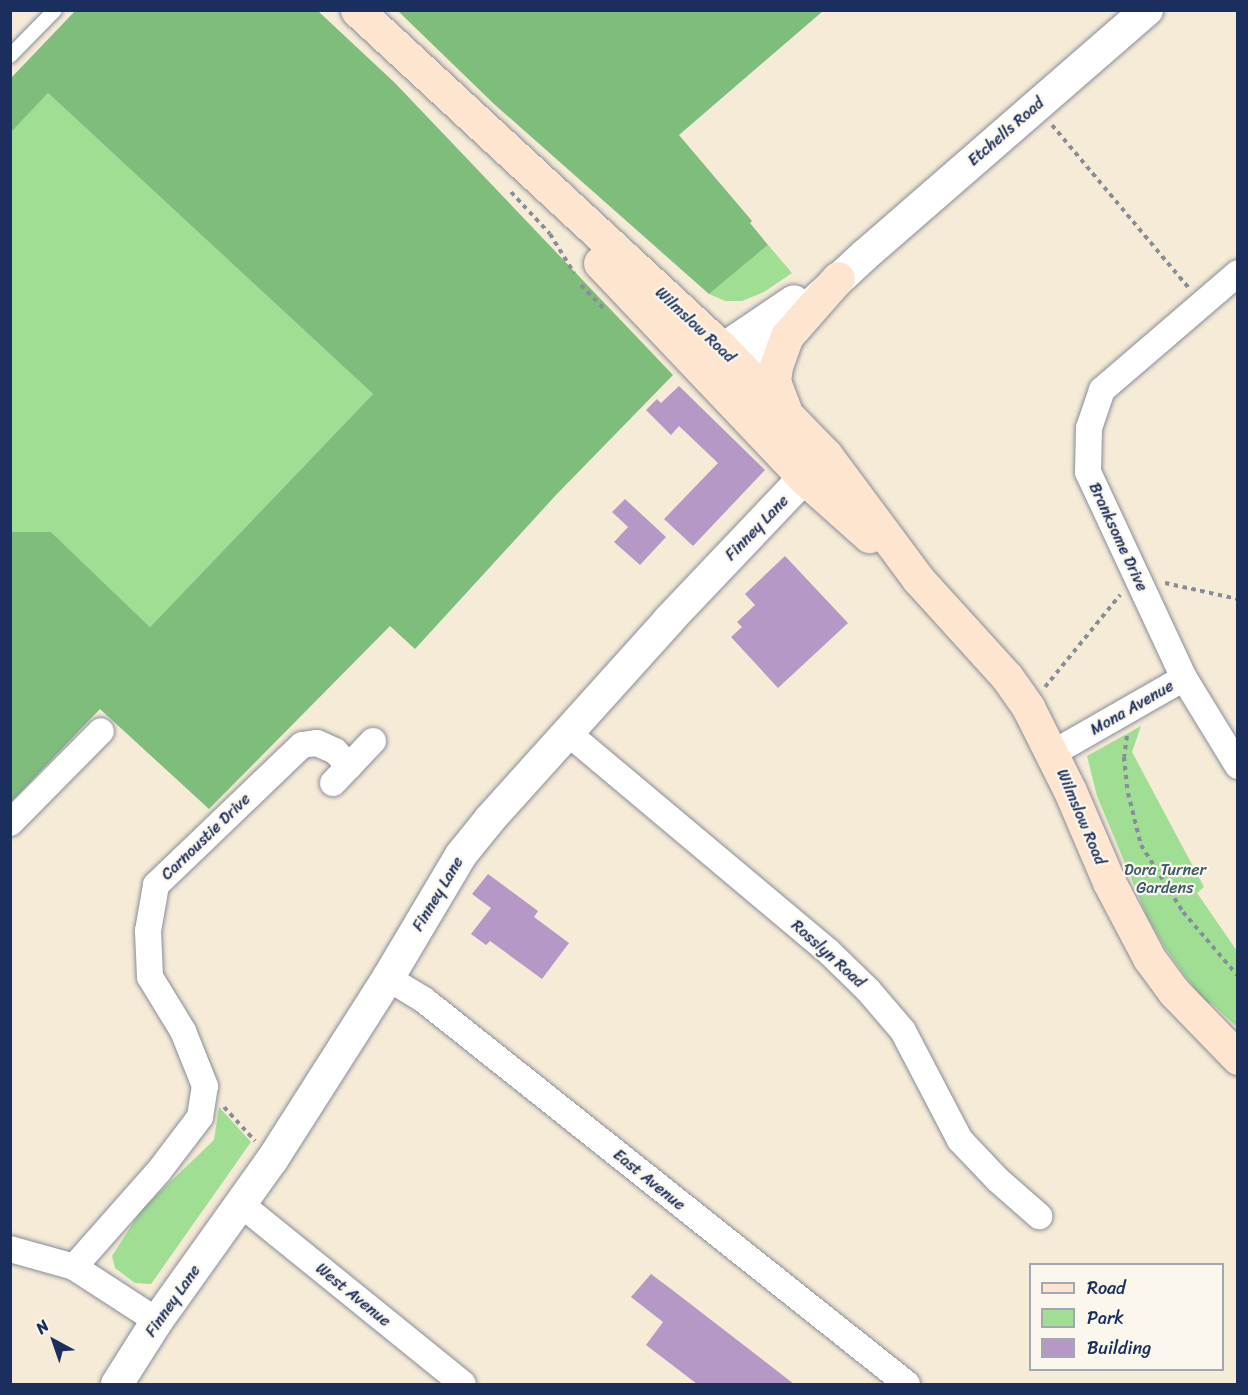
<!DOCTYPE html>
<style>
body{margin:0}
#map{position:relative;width:1248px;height:1395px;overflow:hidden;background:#f6ebd6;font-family:Sriracha,sans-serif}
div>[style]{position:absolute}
.green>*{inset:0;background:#9fde93}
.forest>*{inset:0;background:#7fbd7d}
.building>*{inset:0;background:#b698c6}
.path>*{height:4px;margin-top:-2px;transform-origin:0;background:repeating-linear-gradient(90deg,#888d9a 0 4.5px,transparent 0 9px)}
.roads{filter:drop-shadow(0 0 2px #888d9a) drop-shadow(0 0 2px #888d9a)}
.service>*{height:14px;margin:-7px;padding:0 7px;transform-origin:7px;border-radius:7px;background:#fff}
.minor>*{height:26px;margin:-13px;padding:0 13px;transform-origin:13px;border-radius:13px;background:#fff}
.tertiary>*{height:32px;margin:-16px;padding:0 16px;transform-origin:16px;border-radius:16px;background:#fff}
.secondary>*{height:33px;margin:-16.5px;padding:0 16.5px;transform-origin:16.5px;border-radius:16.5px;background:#fde5d0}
span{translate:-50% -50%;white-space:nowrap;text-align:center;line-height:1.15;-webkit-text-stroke:4.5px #fbf7ec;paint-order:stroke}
.street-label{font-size:16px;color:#1b2f5e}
.park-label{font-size:16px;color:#3c5b6b}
.frame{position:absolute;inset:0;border:12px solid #1b2f5e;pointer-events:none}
.legend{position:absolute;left:1029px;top:1263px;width:195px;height:108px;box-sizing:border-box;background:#fbf7ec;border:2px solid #a1a7b3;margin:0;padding:8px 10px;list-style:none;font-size:18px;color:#1b2f5e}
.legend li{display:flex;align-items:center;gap:12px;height:30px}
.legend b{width:30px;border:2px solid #a1a7b3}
.north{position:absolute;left:24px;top:1311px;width:60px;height:60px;-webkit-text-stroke:4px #fbf7ec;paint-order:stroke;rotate:320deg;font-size:16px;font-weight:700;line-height:24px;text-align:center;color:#1b2f5e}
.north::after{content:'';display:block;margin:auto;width:21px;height:27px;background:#1b2f5e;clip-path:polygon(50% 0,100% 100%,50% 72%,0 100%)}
</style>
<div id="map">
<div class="green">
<i style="clip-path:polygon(48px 93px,373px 394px,150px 627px,51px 532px,11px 532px,10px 132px)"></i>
<i style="clip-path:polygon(768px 245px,792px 273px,764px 292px,742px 301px,725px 301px,709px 294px)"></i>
<i style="clip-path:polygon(1141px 726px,1132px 752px,1204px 887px,1197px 893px,1237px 951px,1237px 1027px,1211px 1003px,1205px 1003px,1164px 946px,1147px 916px,1097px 796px,1087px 756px)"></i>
<i style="clip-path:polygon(219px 1107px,251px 1142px,151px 1284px,135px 1283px,115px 1268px,112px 1256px,142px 1209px,214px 1140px)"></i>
</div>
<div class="forest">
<i style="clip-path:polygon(75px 11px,318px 11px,395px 83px,673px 375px,556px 495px,415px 649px,390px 626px,209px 809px,100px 709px,11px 802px,11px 532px,51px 532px,150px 627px,373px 394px,48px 93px,11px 132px,11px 78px)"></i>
<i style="clip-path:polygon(398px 11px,823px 11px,679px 135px,752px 221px,750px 223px,768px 245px,709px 294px,494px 104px)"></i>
</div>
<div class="building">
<i style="clip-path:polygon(679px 386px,765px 470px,693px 546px,664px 519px,718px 463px,679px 426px,671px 435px,646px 410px,657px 399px,661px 403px)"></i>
<i style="clip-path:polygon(625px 499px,666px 537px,640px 565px,614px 542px,628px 527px,612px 512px)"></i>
<i style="clip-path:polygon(785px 556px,848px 623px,778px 688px,731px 637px,742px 627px,737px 622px,755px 605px,745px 594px)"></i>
<i style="clip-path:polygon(488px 874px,538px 911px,534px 917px,569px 943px,542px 979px,490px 941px,486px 945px,471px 934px,491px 908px,472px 894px)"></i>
<i style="clip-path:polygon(651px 1274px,671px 1289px,794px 1384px,697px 1384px,646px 1345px,663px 1322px,631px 1297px)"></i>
</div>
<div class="path">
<i style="left:1052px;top:125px;width:212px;rotate:50deg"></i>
<i style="left:511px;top:192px;width:57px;rotate:47.1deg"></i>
<i style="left:550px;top:234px;width:46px;rotate:58.4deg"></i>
<i style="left:581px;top:285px;width:35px;rotate:46deg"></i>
<i style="left:1165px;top:583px;width:75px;rotate:12.4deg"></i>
<i style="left:1045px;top:687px;width:119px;rotate:-50.8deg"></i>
<i style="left:1127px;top:736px;width:21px;rotate:98deg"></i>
<i style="left:1124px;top:757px;width:36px;rotate:84deg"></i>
<i style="left:1128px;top:793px;width:54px;rotate:76deg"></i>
<i style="left:1141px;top:845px;width:79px;rotate:57.9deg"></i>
<i style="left:1183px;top:912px;width:84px;rotate:49.3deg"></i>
<i style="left:224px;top:1107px;width:46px;rotate:47.6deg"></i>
</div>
<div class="roads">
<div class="service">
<i style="left:10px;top:56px;width:64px;rotate:-45.6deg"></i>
</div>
<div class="minor">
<i style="left:1184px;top:678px;width:227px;rotate:-115deg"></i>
<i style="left:1088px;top:472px;width:44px;rotate:-88.7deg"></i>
<i style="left:1089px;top:428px;width:40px;rotate:-71.1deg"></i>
<i style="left:1102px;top:390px;width:179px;rotate:-40.7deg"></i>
<i style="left:568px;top:733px;width:339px;rotate:40deg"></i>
<i style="left:828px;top:951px;width:56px;rotate:44.3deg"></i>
<i style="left:868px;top:990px;width:54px;rotate:49.5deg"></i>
<i style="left:903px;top:1031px;width:123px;rotate:62.4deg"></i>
<i style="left:960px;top:1140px;width:55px;rotate:46.5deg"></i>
<i style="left:998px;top:1180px;width:55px;rotate:41.3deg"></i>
<i style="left:1053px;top:753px;width:151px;rotate:-29.8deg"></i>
<i style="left:1184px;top:678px;width:103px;rotate:58.5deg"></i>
<i style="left:333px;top:783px;width:58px;rotate:-46.4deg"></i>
<i style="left:10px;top:823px;width:129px;rotate:-45.3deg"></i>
<i style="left:388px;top:978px;width:42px;rotate:31.4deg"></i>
<i style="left:424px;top:1000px;width:617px;rotate:38.49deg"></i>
<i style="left:242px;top:1205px;width:284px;rotate:39deg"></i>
<i style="left:10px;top:1249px;width:66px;rotate:15.7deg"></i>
<i style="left:74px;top:1267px;width:99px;rotate:33deg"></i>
<i style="left:74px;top:1267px;width:128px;rotate:-48.5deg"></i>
<i style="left:159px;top:1171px;width:68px;rotate:-52.8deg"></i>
<i style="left:200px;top:1117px;width:31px;rotate:-81deg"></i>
<i style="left:205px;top:1086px;width:59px;rotate:-111.8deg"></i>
<i style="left:183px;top:1031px;width:63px;rotate:-121.4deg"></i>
<i style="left:150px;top:977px;width:46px;rotate:-92.5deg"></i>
<i style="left:148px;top:931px;width:47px;rotate:-80.1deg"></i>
<i style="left:156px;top:885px;width:202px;rotate:-43.8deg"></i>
<i style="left:302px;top:745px;width:15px;rotate:-8deg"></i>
<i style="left:317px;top:743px;width:20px;rotate:24deg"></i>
<i style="left:335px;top:751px;width:21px;rotate:47deg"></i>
</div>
<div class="tertiary">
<i style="left:701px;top:364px;width:112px;rotate:-34.1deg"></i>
<i style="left:724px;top:386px;width:192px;rotate:-42.9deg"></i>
<i style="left:865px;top:255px;width:374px;rotate:-41deg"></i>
<i style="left:117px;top:1384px;width:75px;rotate:-57.6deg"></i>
<i style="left:157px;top:1321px;width:198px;rotate:-54.5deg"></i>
<i style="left:272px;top:1160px;width:216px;rotate:-57.5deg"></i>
<i style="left:388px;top:978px;width:143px;rotate:-59.3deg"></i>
<i style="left:461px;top:855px;width:46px;rotate:-51.1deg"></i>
<i style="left:490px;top:819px;width:268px;rotate:-48deg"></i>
<i style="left:669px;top:620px;width:221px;rotate:-46.5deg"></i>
</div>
<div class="secondary">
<i style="left:357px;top:10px;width:497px;rotate:42.8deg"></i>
<i style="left:722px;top:348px;width:149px;rotate:45.8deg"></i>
<i style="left:826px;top:455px;width:154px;rotate:53.4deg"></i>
<i style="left:918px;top:579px;width:132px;rotate:47.8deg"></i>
<i style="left:1007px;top:677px;width:37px;rotate:55deg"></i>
<i style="left:1028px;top:707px;width:94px;rotate:63.4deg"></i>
<i style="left:1070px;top:791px;width:99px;rotate:66.8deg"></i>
<i style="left:1109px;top:882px;width:86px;rotate:62.2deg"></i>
<i style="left:1149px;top:958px;width:42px;rotate:53.7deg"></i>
<i style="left:1174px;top:992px;width:92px;rotate:45.9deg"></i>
<i style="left:600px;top:263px;width:298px;rotate:46.5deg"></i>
<i style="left:805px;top:479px;width:86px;rotate:41.7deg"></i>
<i style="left:785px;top:410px;width:31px;rotate:-111deg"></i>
<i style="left:774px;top:381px;width:15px;rotate:-82deg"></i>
<i style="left:776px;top:366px;width:32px;rotate:-70deg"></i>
<i style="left:787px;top:336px;width:77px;rotate:-48.7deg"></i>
</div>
</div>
<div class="street-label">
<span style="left:1006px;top:132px;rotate:-41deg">Etchells Road</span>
<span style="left:695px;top:325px;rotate:43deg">Wilmslow Road</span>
<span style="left:757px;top:528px;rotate:-46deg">Finney Lane</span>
<span style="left:1118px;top:537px;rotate:65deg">Branksome Drive</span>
<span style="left:1132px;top:708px;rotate:-30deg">Mona Avenue</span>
<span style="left:1081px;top:817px;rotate:67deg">Wilmslow Road</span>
<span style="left:206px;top:837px;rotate:-44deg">Carnoustie Drive</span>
<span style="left:438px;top:894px;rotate:-59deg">Finney Lane</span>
<span style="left:828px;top:954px;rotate:42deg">Rosslyn Road</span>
<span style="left:649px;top:1180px;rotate:39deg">East Avenue</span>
<span style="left:353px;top:1295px;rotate:39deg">West Avenue</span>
<span style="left:173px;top:1301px;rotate:-55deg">Finney Lane</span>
</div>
<div class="park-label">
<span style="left:1165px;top:879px">Dora Turner<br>Gardens</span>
</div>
<div class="frame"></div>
<ul class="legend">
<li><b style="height:8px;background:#fde5d0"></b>Road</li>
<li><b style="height:16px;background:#9fde93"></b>Park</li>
<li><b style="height:16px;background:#b698c6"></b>Building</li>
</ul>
<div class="north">N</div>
</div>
